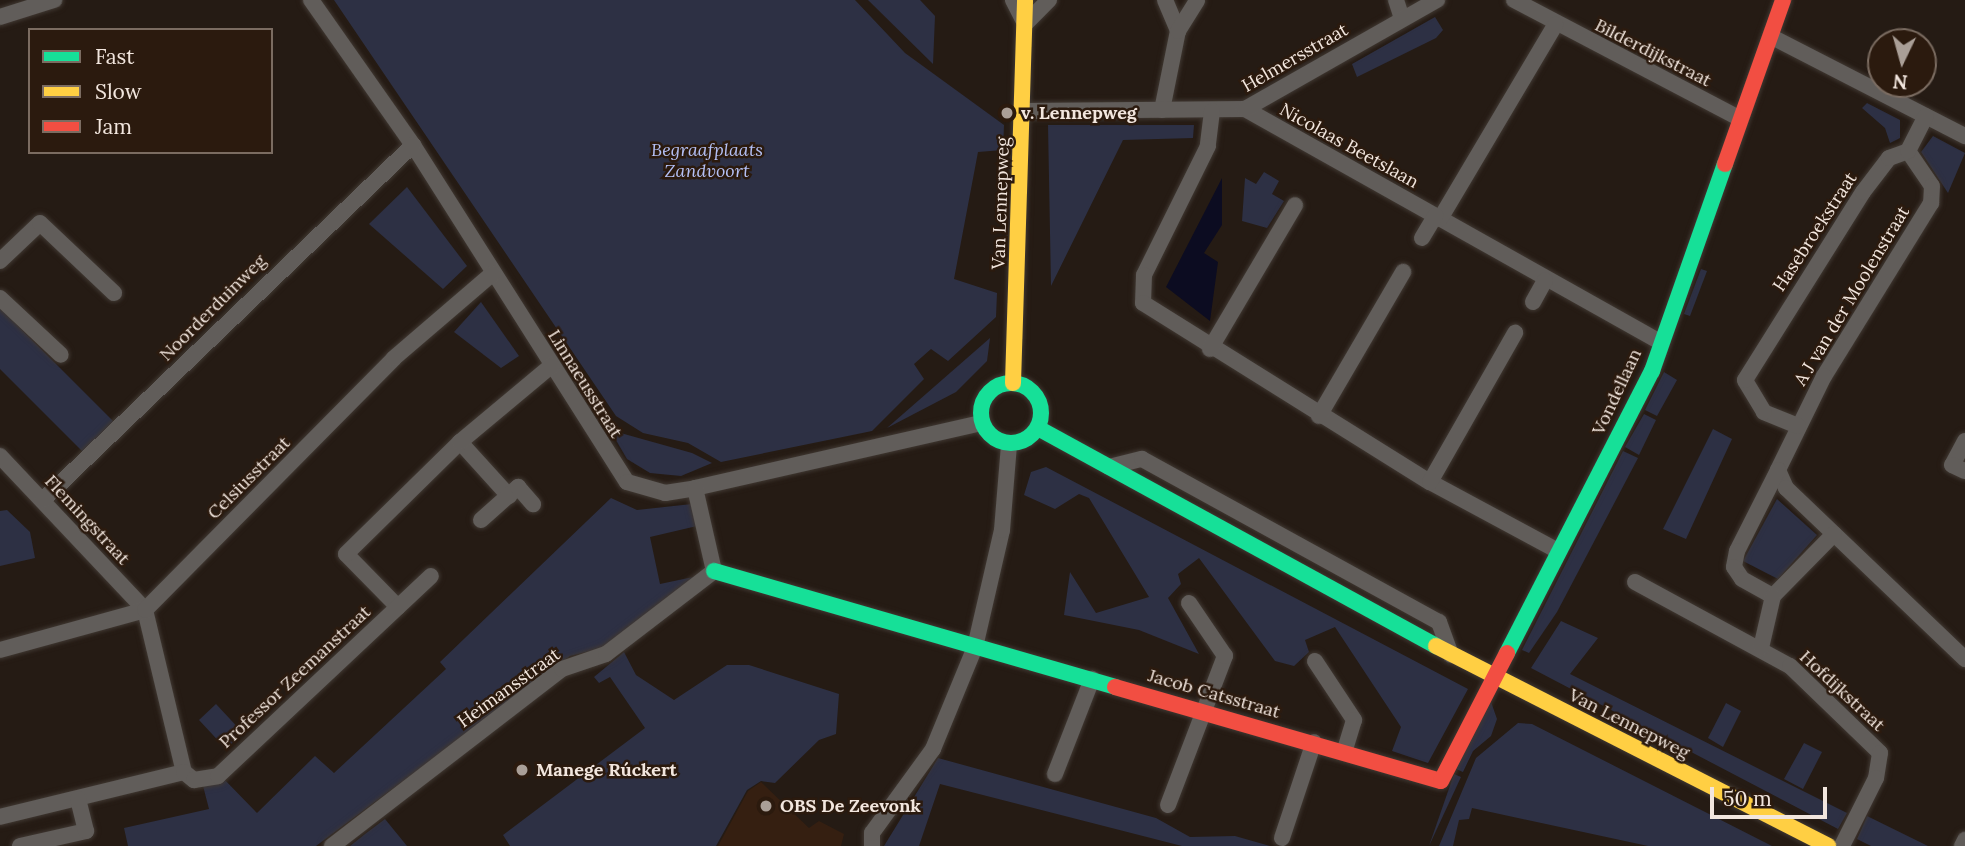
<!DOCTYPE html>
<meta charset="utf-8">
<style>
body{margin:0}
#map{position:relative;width:1965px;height:846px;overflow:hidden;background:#251b14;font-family:Lora,serif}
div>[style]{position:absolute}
.built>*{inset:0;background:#351f11}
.green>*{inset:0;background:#2d3044}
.water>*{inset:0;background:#0c0c21}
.roads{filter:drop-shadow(0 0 2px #403832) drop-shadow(0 0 2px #403832)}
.street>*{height:16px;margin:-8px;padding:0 8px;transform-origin:8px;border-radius:8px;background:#615d5a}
.fast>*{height:16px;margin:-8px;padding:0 8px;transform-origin:8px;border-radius:8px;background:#16e098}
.fast>.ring{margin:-8px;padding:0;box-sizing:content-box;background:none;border:16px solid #16e098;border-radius:50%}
.slow>*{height:16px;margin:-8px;padding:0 8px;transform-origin:8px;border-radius:8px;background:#ffcf43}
.jam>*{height:16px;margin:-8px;padding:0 8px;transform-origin:8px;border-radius:8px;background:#f24e42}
.dots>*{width:19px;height:19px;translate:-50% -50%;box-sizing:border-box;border:4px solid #2b1a0e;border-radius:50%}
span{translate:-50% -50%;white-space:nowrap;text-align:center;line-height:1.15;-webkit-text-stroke:5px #2b1a0e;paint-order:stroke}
.street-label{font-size:18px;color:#f2e6de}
.poi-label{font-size:18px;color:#f2e6de;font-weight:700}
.left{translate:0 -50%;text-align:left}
.park-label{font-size:18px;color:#b4c0f5;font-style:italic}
.legend{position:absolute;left:28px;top:28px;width:245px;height:126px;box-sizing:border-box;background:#2b1a0e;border:2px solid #7b6c61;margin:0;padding:9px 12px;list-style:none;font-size:21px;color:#f2e6de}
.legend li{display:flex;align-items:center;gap:14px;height:35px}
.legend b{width:35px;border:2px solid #7b6c61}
.north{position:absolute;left:1867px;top:28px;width:70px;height:70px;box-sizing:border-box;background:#2b1a0e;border:2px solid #7b6c61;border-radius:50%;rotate:185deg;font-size:19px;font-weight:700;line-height:28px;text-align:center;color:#f2e6de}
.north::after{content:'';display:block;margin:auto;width:24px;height:32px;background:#aa9f97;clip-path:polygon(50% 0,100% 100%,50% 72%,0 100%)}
.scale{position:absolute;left:1710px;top:787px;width:117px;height:32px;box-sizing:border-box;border:4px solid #f2e6de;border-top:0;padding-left:9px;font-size:21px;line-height:24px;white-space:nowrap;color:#f2e6de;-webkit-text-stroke:5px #2b1a0e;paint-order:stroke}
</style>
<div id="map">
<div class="built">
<i style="clip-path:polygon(761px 782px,809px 828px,819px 821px,844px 834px,841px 846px,718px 846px,748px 791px)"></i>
</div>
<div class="green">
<i style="clip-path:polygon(334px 0,855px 0,905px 53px,1004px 125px,1003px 150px,978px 152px,954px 279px,997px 293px,996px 317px,948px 361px,931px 349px,914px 364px,924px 379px,872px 431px,721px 462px,688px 443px,643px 433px,616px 416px)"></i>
<i style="clip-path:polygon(868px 0,920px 0,935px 16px,933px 64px)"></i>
<i style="clip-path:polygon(1435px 17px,1443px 30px,1436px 38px,1357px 77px,1352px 64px)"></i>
<i style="clip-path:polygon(1867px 103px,1900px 120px,1900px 138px,1890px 143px,1885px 128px,1862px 108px)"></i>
<i style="clip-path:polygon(1048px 125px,1194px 125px,1193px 138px,1123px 140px,1051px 286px)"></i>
<i style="clip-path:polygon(1933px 136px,1965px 153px,1948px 193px,1921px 152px)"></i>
<i style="clip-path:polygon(1264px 172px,1279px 181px,1272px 194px,1284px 201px,1267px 228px,1242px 221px,1245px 178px,1256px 184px)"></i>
<i style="clip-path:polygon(407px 187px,467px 266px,443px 289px,369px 224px)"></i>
<i style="clip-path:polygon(1701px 269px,1707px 271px,1690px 316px,1684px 314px)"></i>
<i style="clip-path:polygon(481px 302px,519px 356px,501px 368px,454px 332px)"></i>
<i style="clip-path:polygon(0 308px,115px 423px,84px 453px,0 369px)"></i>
<i style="clip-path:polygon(990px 338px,987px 361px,956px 392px,887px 428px)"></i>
<i style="clip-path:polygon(1664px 372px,1677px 380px,1657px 416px,1645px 410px)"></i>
<i style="clip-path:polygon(1644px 414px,1656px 420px,1639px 455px,1625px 447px)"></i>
<i style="clip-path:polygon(1713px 429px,1732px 439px,1686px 539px,1663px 529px)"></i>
<i style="clip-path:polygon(610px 430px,692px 453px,712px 463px,681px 476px,650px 473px,627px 459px)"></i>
<i style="clip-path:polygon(1623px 451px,1638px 458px,1557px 612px,1529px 653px,1522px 650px)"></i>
<i style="clip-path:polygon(1046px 467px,1468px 689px,1428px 763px,1392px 751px,1401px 727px,1335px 627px,1305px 640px,1309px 652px,1294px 666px,1275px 661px,1199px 558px,1178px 574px,1181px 584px,1168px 598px,1199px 654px,1139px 630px,1064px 615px,1070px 572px,1096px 613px,1149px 597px,1089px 498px,1079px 494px,1055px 509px,1024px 495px,1031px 472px)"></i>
<i style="clip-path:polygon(611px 498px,637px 510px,692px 504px,697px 526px,650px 537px,660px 584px,693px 577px,602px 648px,570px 656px,316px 846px,128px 846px,124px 828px,209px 809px,202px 782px,222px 777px,257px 813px,315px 756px,334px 773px,446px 669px,440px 662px)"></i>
<i style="clip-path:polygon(1777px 499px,1817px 535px,1778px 579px,1743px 561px)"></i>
<i style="clip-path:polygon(7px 510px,30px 532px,35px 558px,0 566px,0 511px)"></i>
<i style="clip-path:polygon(1561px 621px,1598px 638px,1570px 674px,1847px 813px,1838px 829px,1531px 668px)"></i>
<i style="clip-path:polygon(624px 652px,636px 675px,674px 700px,727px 665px,749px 665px,839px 694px,836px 734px,819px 740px,775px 783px,761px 781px,747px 790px,716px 846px,510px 846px,503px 835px,645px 728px,610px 677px,599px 683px,594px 677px)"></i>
<i style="clip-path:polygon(1490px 699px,1497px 719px,1491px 736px,1473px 751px,1463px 772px,1456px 769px)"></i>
<i style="clip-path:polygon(1726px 703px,1741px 711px,1723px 747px,1708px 738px)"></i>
<i style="clip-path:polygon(216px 704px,243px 733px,226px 749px,199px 720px)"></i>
<i style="clip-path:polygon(1518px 723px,1532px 724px,1772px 846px,1648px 846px,1472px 808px,1469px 819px,1459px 820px,1453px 846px,1439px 846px,1476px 758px)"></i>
<i style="clip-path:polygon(1804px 743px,1822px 752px,1803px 789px,1784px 779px)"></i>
<i style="clip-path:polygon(938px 758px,1156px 818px,1190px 837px,1235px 836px,1270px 846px,1182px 846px,940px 784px,919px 846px,884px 846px)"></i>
<i style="clip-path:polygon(1454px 774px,1461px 777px,1429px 846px)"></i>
<i style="clip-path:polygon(1867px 816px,1928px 846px,1871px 846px,1857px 839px)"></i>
<i style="clip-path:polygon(385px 819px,407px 846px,350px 846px,365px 834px)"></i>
</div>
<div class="water">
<i style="clip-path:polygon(1222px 178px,1222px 225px,1204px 253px,1218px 262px,1210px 321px,1166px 287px)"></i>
</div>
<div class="roads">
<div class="street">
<i style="left:311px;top:0;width:177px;rotate:54.9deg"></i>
<i style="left:413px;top:145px;width:399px;rotate:57.6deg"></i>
<i style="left:627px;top:482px;width:40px;rotate:16deg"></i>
<i style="left:665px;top:493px;width:30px;rotate:-9deg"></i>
<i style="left:695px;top:488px;width:294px;rotate:-12.8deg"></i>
<i style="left:1013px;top:0;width:27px;rotate:63deg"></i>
<i style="left:1025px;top:24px;width:34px;rotate:-45deg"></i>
<i style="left:1165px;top:0;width:34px;rotate:67deg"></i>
<i style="left:1396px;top:0;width:19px;rotate:72deg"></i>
<i style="left:1514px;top:0;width:254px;rotate:27.7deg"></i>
<i style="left:0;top:17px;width:57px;rotate:-17.5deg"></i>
<i style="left:1772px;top:37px;width:217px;rotate:27.2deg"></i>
<i style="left:1245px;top:109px;width:476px;rotate:29.3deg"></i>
<i style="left:1162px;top:110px;width:81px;rotate:-78.6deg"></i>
<i style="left:1178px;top:31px;width:36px;rotate:-58deg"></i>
<i style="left:1023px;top:111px;width:222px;rotate:-0.5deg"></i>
<i style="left:1245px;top:109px;width:221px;rotate:-29.6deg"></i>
<i style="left:1212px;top:111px;width:35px;rotate:97deg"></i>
<i style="left:1208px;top:146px;width:144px;rotate:116.4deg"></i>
<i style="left:1144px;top:275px;width:28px;rotate:92deg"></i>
<i style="left:1143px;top:303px;width:338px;rotate:32deg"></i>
<i style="left:1430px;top:482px;width:145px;rotate:28.3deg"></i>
<i style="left:1908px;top:151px;width:42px;rotate:55.6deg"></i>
<i style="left:1932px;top:186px;width:17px;rotate:93deg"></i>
<i style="left:1931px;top:203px;width:203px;rotate:121.7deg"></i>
<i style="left:1824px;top:376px;width:105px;rotate:116.1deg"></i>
<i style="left:1778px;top:470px;width:20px;rotate:66deg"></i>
<i style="left:1786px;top:488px;width:248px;rotate:43.7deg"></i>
<i style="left:1440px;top:219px;width:226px;rotate:-59.3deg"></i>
<i style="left:1422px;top:238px;width:26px;rotate:-59deg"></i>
<i style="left:0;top:261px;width:55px;rotate:-43.5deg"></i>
<i style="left:40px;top:223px;width:102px;rotate:43.4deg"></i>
<i style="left:0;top:298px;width:83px;rotate:43.1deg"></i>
<i style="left:1533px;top:302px;width:25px;rotate:-61deg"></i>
<i style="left:1210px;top:349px;width:167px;rotate:-59.4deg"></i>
<i style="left:1319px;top:416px;width:167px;rotate:-59.7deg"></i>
<i style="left:1798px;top:426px;width:37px;rotate:-158deg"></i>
<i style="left:1764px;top:412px;width:37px;rotate:-121deg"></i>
<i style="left:1745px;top:380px;width:222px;rotate:-57.9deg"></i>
<i style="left:1863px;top:192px;width:43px;rotate:-52.6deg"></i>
<i style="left:1889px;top:158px;width:20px;rotate:-20deg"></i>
<i style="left:1908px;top:151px;width:39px;rotate:-63deg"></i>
<i style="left:1965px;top:441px;width:27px;rotate:118deg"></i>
<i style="left:1952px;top:465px;width:14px;rotate:25deg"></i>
<i style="left:460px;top:442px;width:73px;rotate:47.8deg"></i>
<i style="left:0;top:456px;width:212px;rotate:46.7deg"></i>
<i style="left:145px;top:610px;width:167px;rotate:76.5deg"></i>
<i style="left:184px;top:772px;width:189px;rotate:166.3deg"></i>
<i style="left:1109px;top:467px;width:34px;rotate:-14deg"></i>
<i style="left:1142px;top:459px;width:339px;rotate:28.8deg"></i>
<i style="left:1439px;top:622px;width:35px;rotate:70deg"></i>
<i style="left:1778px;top:470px;width:91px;rotate:116.8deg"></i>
<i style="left:1737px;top:551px;width:16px;rotate:101deg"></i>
<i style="left:1734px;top:567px;width:14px;rotate:56deg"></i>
<i style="left:1742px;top:579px;width:35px;rotate:29deg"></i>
<i style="left:1773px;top:596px;width:87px;rotate:-45.5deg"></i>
<i style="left:1430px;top:482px;width:172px;rotate:-60.3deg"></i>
<i style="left:43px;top:500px;width:513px;rotate:-43.81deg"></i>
<i style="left:481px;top:520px;width:50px;rotate:-41.7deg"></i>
<i style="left:518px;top:487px;width:23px;rotate:49deg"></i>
<i style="left:1635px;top:582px;width:176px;rotate:28.5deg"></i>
<i style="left:1790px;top:666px;width:125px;rotate:44deg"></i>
<i style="left:1880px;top:753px;width:25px;rotate:99deg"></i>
<i style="left:1876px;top:778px;width:76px;rotate:116.6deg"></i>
<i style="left:398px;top:607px;width:74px;rotate:-134.5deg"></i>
<i style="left:346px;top:554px;width:160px;rotate:-44.5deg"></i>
<i style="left:460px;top:442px;width:119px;rotate:-39.9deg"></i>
<i style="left:1761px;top:648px;width:53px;rotate:-77deg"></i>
<i style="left:0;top:650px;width:150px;rotate:-15.4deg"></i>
<i style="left:145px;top:610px;width:354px;rotate:-45.3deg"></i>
<i style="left:394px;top:358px;width:130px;rotate:-40.6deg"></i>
<i style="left:1315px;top:661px;width:71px;rotate:56.5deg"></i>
<i style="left:1354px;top:720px;width:31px;rotate:107deg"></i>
<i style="left:184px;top:772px;width:13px;rotate:39deg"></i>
<i style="left:194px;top:780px;width:24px;rotate:-9deg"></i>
<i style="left:218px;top:776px;width:292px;rotate:-43.2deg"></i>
<i style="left:1055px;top:774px;width:102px;rotate:-68.7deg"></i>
<i style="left:1168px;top:805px;width:160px;rotate:-69.1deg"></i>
<i style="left:1225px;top:656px;width:64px;rotate:-124.2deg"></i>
<i style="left:1282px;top:838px;width:101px;rotate:-71.6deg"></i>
<i style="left:20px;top:846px;width:68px;rotate:-12.8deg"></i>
<i style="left:86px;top:831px;width:33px;rotate:-104deg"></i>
<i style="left:332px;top:846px;width:290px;rotate:-37.6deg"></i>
<i style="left:562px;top:669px;width:46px;rotate:-18.8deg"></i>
<i style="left:606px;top:654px;width:136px;rotate:-37.5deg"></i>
<i style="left:714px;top:571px;width:85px;rotate:-102.9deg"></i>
<i style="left:872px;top:846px;width:13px;rotate:-90deg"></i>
<i style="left:872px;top:833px;width:104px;rotate:-54deg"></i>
<i style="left:933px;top:749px;width:110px;rotate:-67.6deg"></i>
<i style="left:975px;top:647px;width:120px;rotate:-77deg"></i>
<i style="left:1002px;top:530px;width:86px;rotate:-85.3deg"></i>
<i style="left:1962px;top:846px;width:7px;rotate:-63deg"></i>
</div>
<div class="fast">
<i class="ring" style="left:981px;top:383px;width:44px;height:44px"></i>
<i style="left:1038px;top:428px;width:454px;rotate:28.7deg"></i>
<i style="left:714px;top:571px;width:417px;rotate:16.1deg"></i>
<i style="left:1507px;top:653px;width:317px;rotate:-62.8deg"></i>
<i style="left:1652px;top:371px;width:219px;rotate:-70.6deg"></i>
</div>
<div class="slow">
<i style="left:1013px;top:383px;width:383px;rotate:-88.2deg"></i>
<i style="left:1436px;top:646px;width:440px;rotate:27deg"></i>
</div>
<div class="jam">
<i style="left:1725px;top:164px;width:174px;rotate:-70.5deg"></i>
<i style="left:1115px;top:687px;width:339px;rotate:16.1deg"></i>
<i style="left:1441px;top:781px;width:144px;rotate:-62.7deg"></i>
</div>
</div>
<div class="dots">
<i style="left:1007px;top:113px;background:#aa9f97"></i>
<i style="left:522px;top:770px;background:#aa9f97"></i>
<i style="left:766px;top:806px;background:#aa9f97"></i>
</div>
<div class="street-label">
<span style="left:1653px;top:53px;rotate:27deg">Bilderdijkstraat</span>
<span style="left:1295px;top:58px;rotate:-30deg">Helmersstraat</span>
<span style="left:1349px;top:146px;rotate:29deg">Nicolaas Beetslaan</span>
<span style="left:1001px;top:203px;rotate:-88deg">Van Lennepweg</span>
<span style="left:1815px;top:232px;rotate:-57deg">Hasebroekstraat</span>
<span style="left:1852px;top:296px;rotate:-59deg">A J van der Moolenstraat</span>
<span style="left:213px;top:308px;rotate:-45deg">Noorderduinweg</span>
<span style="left:585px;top:384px;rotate:58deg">Linnaeusstraat</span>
<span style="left:1617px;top:392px;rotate:-65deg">Vondellaan</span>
<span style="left:249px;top:478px;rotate:-45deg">Celsiusstraat</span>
<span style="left:87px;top:520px;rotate:47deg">Flemingstraat</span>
<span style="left:295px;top:677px;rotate:-43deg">Professor Zeemanstraat</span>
<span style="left:509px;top:688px;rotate:-36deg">Heimansstraat</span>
<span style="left:1842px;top:691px;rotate:43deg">Hofdijkstraat</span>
<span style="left:1214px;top:694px;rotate:16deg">Jacob Catsstraat</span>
<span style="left:1629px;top:724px;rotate:27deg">Van Lennepweg</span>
</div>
<div class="poi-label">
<span class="left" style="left:1021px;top:113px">v. Lennepweg</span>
<span class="left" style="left:536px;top:770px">Manege Rúckert</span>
<span class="left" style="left:780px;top:806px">OBS De Zeevonk</span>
</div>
<div class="park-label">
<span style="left:707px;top:161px">Begraafplaats<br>Zandvoort</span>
</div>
<ul class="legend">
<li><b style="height:9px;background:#16e098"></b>Fast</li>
<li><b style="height:9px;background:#ffcf43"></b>Slow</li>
<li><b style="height:9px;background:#f24e42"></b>Jam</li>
</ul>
<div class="north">N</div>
<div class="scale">50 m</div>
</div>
